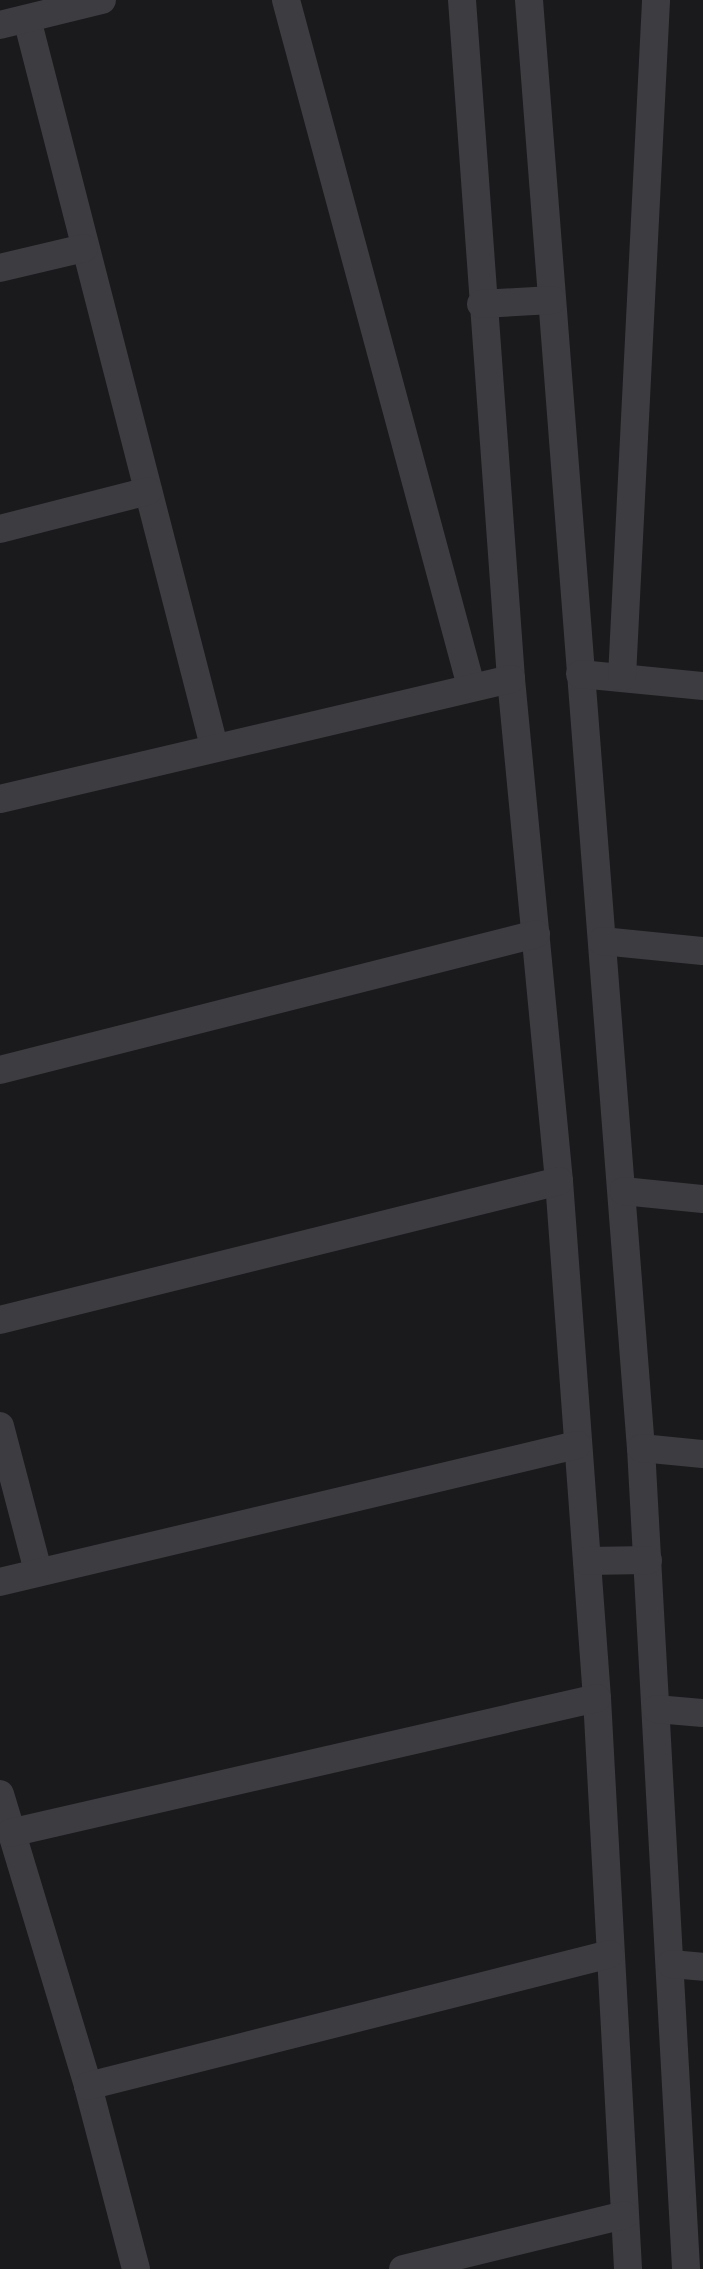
<!DOCTYPE html>
<style>
body{margin:0}
#map{position:relative;width:703px;height:2269px;overflow:hidden;background:#1a1a1c;font-family:Figtree,sans-serif}
div>[style]{position:absolute}
.street>*{height:28px;margin:-14px;padding:0 14px;transform-origin:14px;border-radius:14px;background:#3c3c41}
span{translate:-50% -50%;white-space:nowrap;text-align:center;line-height:1.15;-webkit-text-stroke:6px #151517;paint-order:stroke}
</style>
<div id="map">
<div class="street">
<i style="left:286px;top:0;width:711px;rotate:74.91deg"></i>
<i style="left:462px;top:0;width:681px;rotate:85.87deg"></i>
<i style="left:511px;top:679px;width:504px;rotate:84.54deg"></i>
<i style="left:559px;top:1181px;width:518px;rotate:85.8deg"></i>
<i style="left:597px;top:1698px;width:572px;rotate:86.89deg"></i>
<i style="left:529px;top:0;width:1452px;rotate:85.58deg"></i>
<i style="left:641px;top:1448px;width:822px;rotate:86.86deg"></i>
<i style="left:27px;top:19px;width:751px;rotate:75.58deg"></i>
<i style="left:0;top:25px;width:105px;rotate:-13.8deg"></i>
<i style="left:0;top:268px;width:86px;rotate:-13.4deg"></i>
<i style="left:481px;top:304px;width:71px;rotate:-3.2deg"></i>
<i style="left:0;top:529px;width:153px;rotate:-14.4deg"></i>
<i style="left:580px;top:674px;width:124px;rotate:5.6deg"></i>
<i style="left:622px;top:677px;width:678px;rotate:-87.12deg"></i>
<i style="left:0;top:799px;width:525px;rotate:-13.22deg"></i>
<i style="left:602px;top:941px;width:101px;rotate:5.7deg"></i>
<i style="left:0;top:1070px;width:553px;rotate:-14.24deg"></i>
<i style="left:623px;top:1191px;width:80px;rotate:5.7deg"></i>
<i style="left:0;top:1320px;width:576px;rotate:-13.96deg"></i>
<i style="left:0;top:1426px;width:150px;rotate:75.3deg"></i>
<i style="left:641px;top:1448px;width:62px;rotate:5.5deg"></i>
<i style="left:587px;top:1561px;width:61px;rotate:-0.9deg"></i>
<i style="left:0;top:1582px;width:593px;rotate:-13.36deg"></i>
<i style="left:656px;top:1709px;width:47px;rotate:4.9deg"></i>
<i style="left:0;top:1794px;width:305px;rotate:73.2deg"></i>
<i style="left:88px;top:2086px;width:189px;rotate:75.3deg"></i>
<i style="left:10px;top:1833px;width:602px;rotate:-12.95deg"></i>
<i style="left:671px;top:1964px;width:32px;rotate:5deg"></i>
<i style="left:88px;top:2086px;width:538px;rotate:-14.19deg"></i>
<i style="left:403px;top:2269px;width:228px;rotate:-13.7deg"></i>
</div>
</div>
